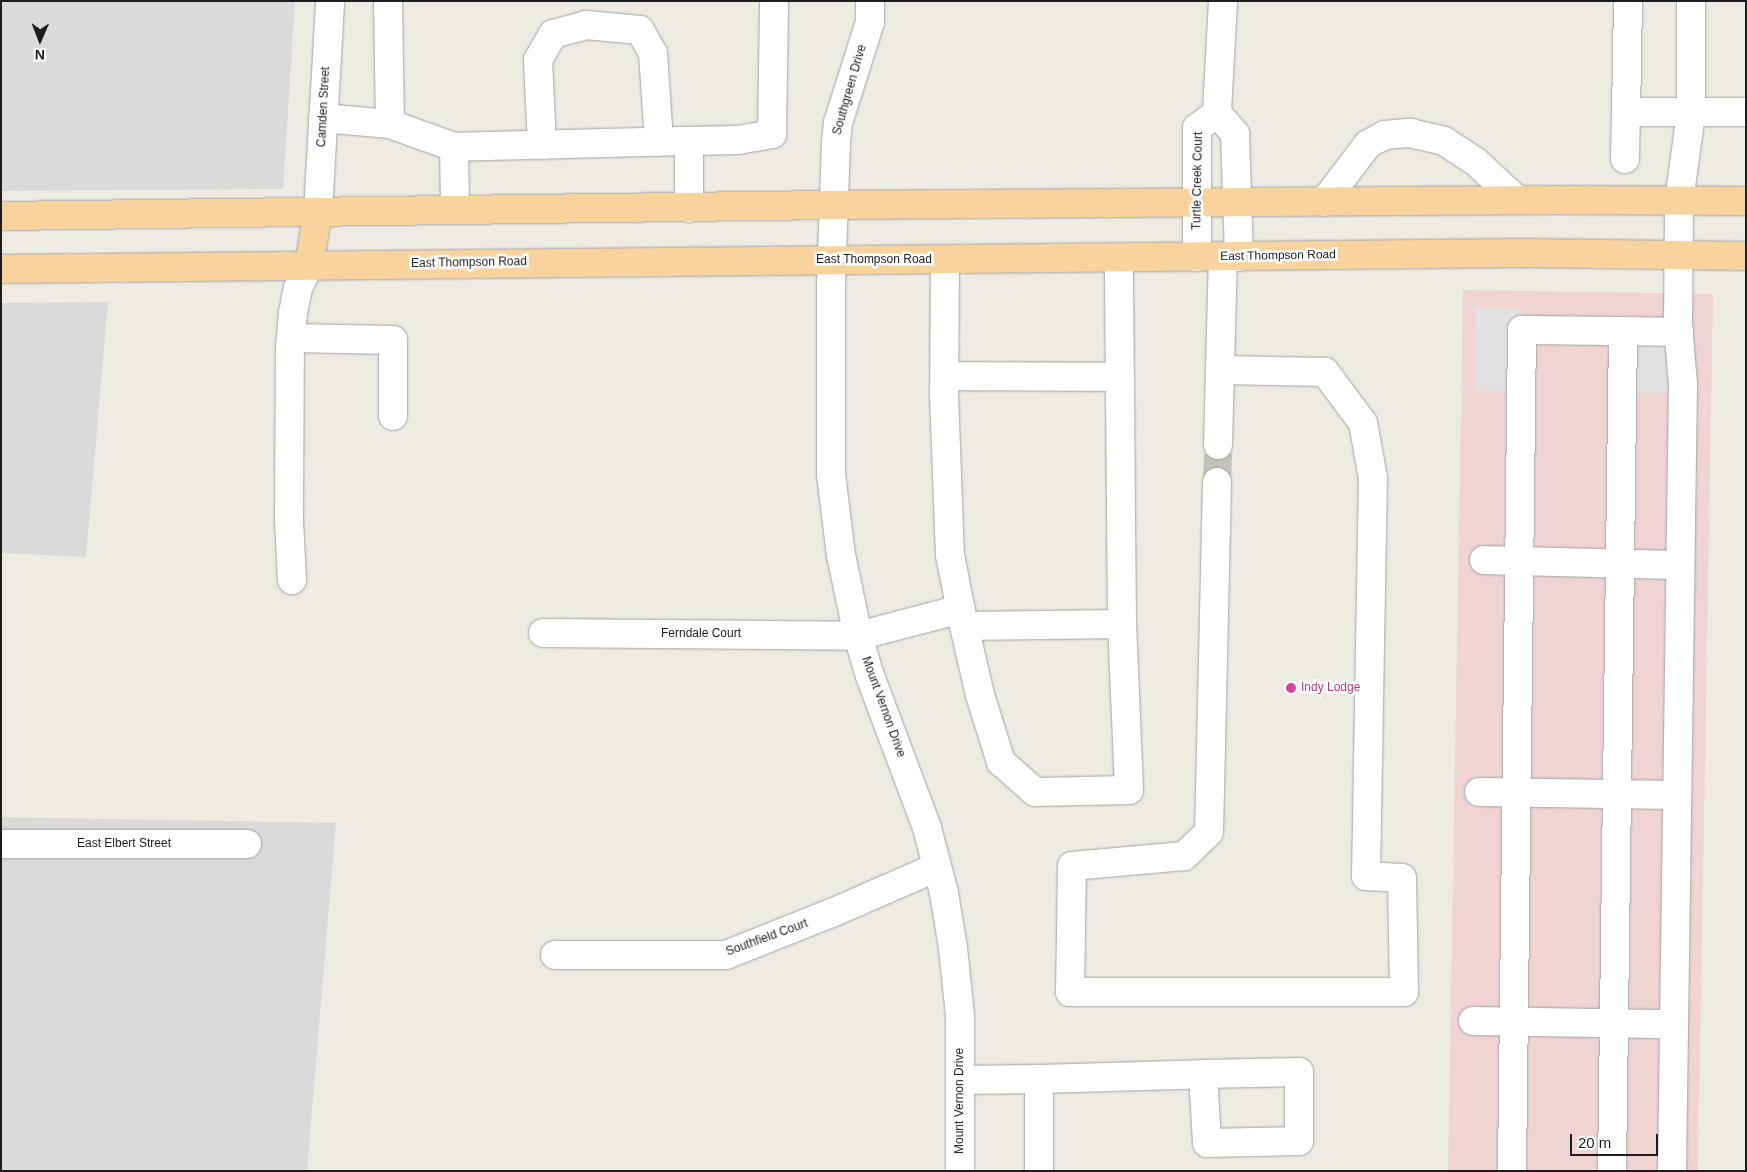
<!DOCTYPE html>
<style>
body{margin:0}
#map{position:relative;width:1747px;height:1172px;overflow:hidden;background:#eeebe3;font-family:Arial,sans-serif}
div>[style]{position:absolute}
.residential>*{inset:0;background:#dbdada}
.commercial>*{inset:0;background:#efd4d3}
.parking>*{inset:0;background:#e1e1e1}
.minor-tunnel>*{height:28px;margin-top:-14px;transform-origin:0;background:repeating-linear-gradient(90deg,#c4c2bb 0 28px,transparent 0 42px)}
.roads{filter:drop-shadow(0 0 1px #a4a4a4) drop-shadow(0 0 1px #a4a4a4)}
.minor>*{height:28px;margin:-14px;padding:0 14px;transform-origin:14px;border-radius:14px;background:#fff}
.major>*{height:28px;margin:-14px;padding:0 14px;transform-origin:14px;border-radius:14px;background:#f8d39e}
.dots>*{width:14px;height:14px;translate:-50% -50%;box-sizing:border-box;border:2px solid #fff;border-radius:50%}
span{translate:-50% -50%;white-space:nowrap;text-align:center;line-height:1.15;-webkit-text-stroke:5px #fff;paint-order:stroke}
.street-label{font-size:12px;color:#1d1d1d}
.hotel-label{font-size:12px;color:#b23c85}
.left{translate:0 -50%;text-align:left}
.frame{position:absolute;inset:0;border:2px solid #1d1d1d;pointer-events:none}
.north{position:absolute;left:15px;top:15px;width:50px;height:50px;-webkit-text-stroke:4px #fff;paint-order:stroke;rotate:181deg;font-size:14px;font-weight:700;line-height:20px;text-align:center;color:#1d1d1d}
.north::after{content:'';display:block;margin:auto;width:18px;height:22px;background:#1d1d1d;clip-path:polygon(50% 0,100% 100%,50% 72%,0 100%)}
.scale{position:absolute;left:1570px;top:1134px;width:88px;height:22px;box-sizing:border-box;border:2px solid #1d1d1d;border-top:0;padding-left:6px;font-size:15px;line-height:18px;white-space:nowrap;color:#1d1d1d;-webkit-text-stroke:4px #fff;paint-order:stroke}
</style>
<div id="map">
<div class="residential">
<i style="clip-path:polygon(1px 1px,295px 1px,283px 189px,1px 191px)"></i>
<i style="clip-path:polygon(108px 302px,86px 557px,1px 553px,1px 303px)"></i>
<i style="clip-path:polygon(1px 817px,336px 823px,307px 1171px,1px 1171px)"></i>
</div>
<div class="commercial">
<i style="clip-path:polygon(1463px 290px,1713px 294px,1698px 1171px,1448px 1171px)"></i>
</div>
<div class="parking">
<i style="clip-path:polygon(1476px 308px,1522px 309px,1520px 392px,1475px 391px)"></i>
<i style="clip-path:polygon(1623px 331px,1679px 332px,1682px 394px,1622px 392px)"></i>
</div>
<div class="minor-tunnel">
<i style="left:1217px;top:482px;width:37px;rotate:-88deg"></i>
</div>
<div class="roads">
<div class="minor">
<i style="left:388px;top:1px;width:123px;rotate:89.1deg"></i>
<i style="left:870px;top:1px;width:21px;rotate:90deg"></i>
<i style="left:870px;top:22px;width:106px;rotate:107.6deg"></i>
<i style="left:838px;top:123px;width:19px;rotate:96deg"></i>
<i style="left:836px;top:142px;width:140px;rotate:92deg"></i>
<i style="left:831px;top:282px;width:192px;rotate:90deg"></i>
<i style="left:831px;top:474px;width:82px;rotate:83deg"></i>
<i style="left:841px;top:555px;width:83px;rotate:78.1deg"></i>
<i style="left:858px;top:636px;width:42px;rotate:73.3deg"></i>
<i style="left:870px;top:676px;width:162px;rotate:69.4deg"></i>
<i style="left:927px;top:828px;width:67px;rotate:75.3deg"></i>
<i style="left:944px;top:893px;width:56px;rotate:80.7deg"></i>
<i style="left:953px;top:948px;width:68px;rotate:84.1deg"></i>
<i style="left:960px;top:1016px;width:155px;rotate:90deg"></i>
<i style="left:1223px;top:1px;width:112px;rotate:93.1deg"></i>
<i style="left:1217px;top:113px;width:28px;rotate:49deg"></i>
<i style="left:1235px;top:134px;width:123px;rotate:88.1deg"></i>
<i style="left:1628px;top:1px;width:111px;rotate:91deg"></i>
<i style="left:1626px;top:112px;width:120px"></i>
<i style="left:323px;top:118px;width:67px;rotate:5.1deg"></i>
<i style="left:390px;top:124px;width:68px;rotate:19.8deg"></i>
<i style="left:542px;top:145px;width:85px;rotate:-92.7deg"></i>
<i style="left:538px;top:60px;width:30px;rotate:-60deg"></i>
<i style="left:553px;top:34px;width:34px;rotate:-15deg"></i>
<i style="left:586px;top:25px;width:54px;rotate:5.3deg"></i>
<i style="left:640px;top:30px;width:26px;rotate:61deg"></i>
<i style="left:653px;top:53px;width:89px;rotate:86.1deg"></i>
<i style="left:1625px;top:159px;width:47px;rotate:-88.8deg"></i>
<i style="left:1324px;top:202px;width:73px;rotate:-52.8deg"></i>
<i style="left:1368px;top:144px;width:19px;rotate:-28deg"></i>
<i style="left:1385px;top:135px;width:25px;rotate:-5deg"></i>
<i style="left:1410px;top:133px;width:35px;rotate:13deg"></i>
<i style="left:1444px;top:141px;width:38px;rotate:33deg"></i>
<i style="left:1476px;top:162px;width:56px;rotate:42.8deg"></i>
<i style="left:689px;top:208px;width:67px;rotate:-90deg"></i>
<i style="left:689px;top:141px;width:49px;rotate:-1.2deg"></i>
<i style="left:738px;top:140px;width:35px;rotate:-10deg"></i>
<i style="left:772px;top:134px;width:133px;rotate:-89.1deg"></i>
<i style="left:455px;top:210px;width:63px;rotate:-90.9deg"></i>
<i style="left:454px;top:147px;width:235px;rotate:-1.5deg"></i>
<i style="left:318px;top:212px;width:211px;rotate:-86.7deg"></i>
<i style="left:1197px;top:257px;width:129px;rotate:-90deg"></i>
<i style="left:1197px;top:128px;width:25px;rotate:-37deg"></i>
<i style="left:945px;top:260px;width:133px;rotate:90.4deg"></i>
<i style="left:944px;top:393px;width:162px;rotate:87.9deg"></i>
<i style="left:950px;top:555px;width:72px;rotate:78.8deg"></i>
<i style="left:964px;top:626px;width:158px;rotate:-0.7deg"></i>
<i style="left:1122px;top:624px;width:366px;rotate:-90.5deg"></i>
<i style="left:291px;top:338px;width:102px;rotate:1.1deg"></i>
<i style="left:393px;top:340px;width:76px;rotate:90deg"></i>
<i style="left:945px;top:376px;width:175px;rotate:0.3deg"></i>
<i style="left:1218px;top:445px;width:188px;rotate:-88.5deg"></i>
<i style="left:1217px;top:482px;width:350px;rotate:91.3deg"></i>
<i style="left:1209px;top:832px;width:35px;rotate:136deg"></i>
<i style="left:1184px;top:856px;width:112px;rotate:174.9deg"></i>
<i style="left:1072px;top:866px;width:126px;rotate:90.9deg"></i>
<i style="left:1070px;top:992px;width:334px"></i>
<i style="left:1404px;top:992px;width:114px;rotate:-91deg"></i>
<i style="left:1402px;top:878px;width:36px;rotate:-177deg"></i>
<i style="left:1366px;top:876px;width:398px;rotate:-89deg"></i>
<i style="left:1373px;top:478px;width:56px;rotate:-100.3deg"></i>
<i style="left:1363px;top:423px;width:64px;rotate:-126.7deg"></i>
<i style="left:1325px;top:372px;width:105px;rotate:-178.9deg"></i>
<i style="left:1484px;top:560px;width:196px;rotate:1.5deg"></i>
<i style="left:292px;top:580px;width:60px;rotate:-92.9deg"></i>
<i style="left:289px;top:520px;width:173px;rotate:-89.7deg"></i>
<i style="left:290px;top:347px;width:34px;rotate:-85deg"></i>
<i style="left:293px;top:313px;width:25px;rotate:-79deg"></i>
<i style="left:298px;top:288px;width:25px;rotate:-64deg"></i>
<i style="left:964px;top:626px;width:71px;rotate:76.9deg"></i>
<i style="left:980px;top:695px;width:70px;rotate:72.6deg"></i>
<i style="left:1001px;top:762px;width:45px;rotate:41.4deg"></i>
<i style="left:1035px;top:792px;width:94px;rotate:-1.2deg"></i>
<i style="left:1129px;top:790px;width:166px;rotate:-92.4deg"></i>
<i style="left:543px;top:633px;width:315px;rotate:0.5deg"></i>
<i style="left:858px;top:636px;width:106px;rotate:-14.7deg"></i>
<i style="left:1479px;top:792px;width:198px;rotate:0.9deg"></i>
<i style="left:1px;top:844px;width:246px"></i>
<i style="left:555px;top:955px;width:171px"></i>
<i style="left:726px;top:955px;width:116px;rotate:-21.7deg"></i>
<i style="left:834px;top:912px;width:112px;rotate:-23.6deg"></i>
<i style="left:1473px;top:1021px;width:201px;rotate:0.9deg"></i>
<i style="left:1039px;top:1079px;width:164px;rotate:-1.7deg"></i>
<i style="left:1203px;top:1074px;width:96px;rotate:-1.2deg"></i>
<i style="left:1299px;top:1072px;width:69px;rotate:90deg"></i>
<i style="left:1299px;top:1141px;width:92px;rotate:178.8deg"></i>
<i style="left:1207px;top:1143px;width:69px;rotate:-93.3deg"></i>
<i style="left:960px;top:1080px;width:79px;rotate:-0.7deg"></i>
<i style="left:1039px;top:1079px;width:92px;rotate:90deg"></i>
<i style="left:1512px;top:1171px;width:841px;rotate:-89.32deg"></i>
<i style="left:1522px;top:330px;width:157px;rotate:0.7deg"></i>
<i style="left:1612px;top:1171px;width:840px;rotate:-89.25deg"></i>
<i style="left:1672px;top:1171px;width:787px;rotate:-89.2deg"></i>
<i style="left:1683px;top:384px;width:60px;rotate:-94.8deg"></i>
<i style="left:1678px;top:324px;width:123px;rotate:-89.5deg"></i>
<i style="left:1679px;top:201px;width:89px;rotate:-82.2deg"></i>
<i style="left:1691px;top:113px;width:112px;rotate:-90deg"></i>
</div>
<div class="major">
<i style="left:1px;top:216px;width:834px;rotate:-0.76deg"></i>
<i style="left:835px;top:205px;width:722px;rotate:-0.4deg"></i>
<i style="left:1557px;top:200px;width:189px;rotate:0.3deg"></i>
<i style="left:309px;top:265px;width:54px;rotate:-80.4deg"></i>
<i style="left:1px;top:269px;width:1524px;rotate:-0.6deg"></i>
<i style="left:1525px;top:253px;width:221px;rotate:0.8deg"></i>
</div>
</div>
<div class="dots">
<i style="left:1291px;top:688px;background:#d1479c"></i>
</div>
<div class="street-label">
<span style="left:850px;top:90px;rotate:-74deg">Southgreen Drive</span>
<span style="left:324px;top:107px;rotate:-87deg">Camden Street</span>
<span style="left:1198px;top:181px;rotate:-89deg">Turtle Creek Court</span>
<span style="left:1278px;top:256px;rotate:-1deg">East Thompson Road</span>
<span style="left:874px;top:260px">East Thompson Road</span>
<span style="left:469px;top:263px;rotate:-1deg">East Thompson Road</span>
<span style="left:701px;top:634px">Ferndale Court</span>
<span style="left:883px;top:707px;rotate:70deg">Mount Vernon Drive</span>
<span style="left:124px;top:844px">East Elbert Street</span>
<span style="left:767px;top:938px;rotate:-20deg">Southfield Court</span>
<span style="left:960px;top:1101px;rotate:-90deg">Mount Vernon Drive</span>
</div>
<div class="hotel-label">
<span class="left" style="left:1301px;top:688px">Indy Lodge</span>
</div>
<div class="frame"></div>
<div class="north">N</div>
<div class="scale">20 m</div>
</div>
